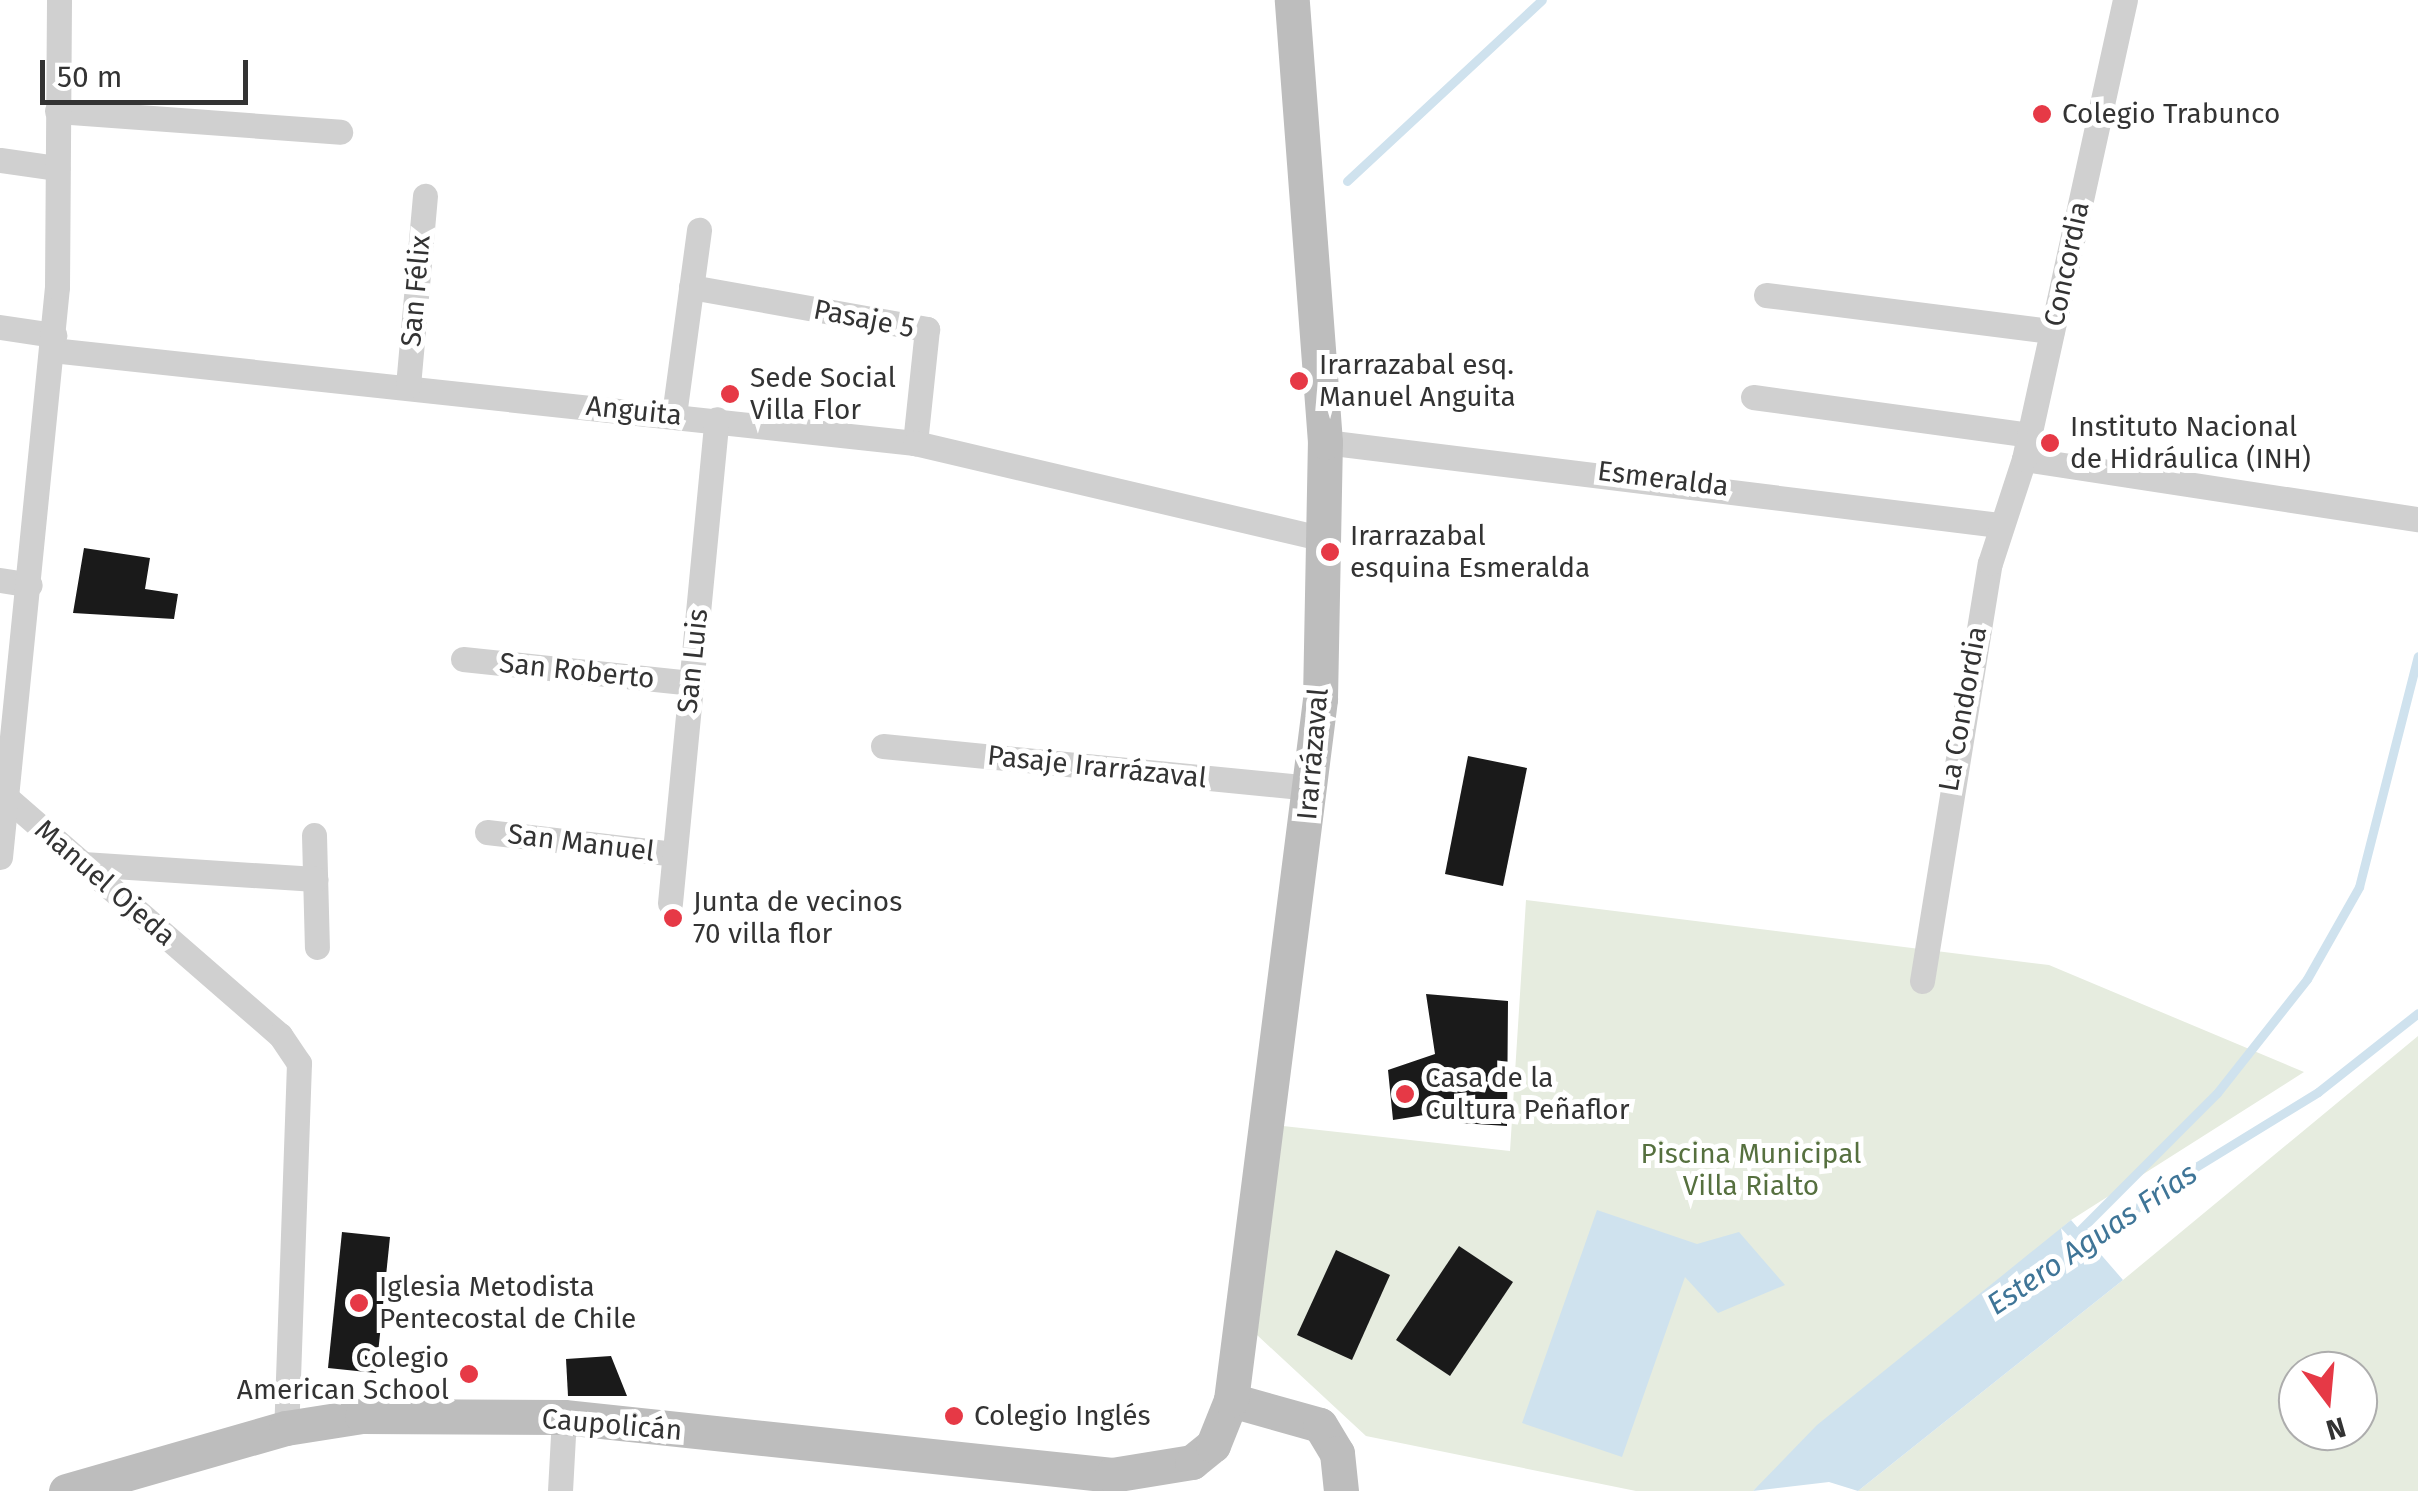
<!DOCTYPE html>
<meta charset="utf-8">
<style>
body{margin:0}
#map{position:relative;width:2418px;height:1491px;overflow:hidden;background:#fff;font-family:"Fira Sans",sans-serif}
div>[style]{position:absolute}
.green>*{inset:0;background:#e6ecdf}
.water>*{inset:0;background:#cfe2ee}
.stream>*{height:9px;margin:-4.5px;padding:0 4.5px;transform-origin:4.5px;border-radius:4.5px;background:#cfe2ee}
.building>*{inset:0;background:#1a1a1a}
.street>*{height:25px;margin:-12.5px;padding:0 12.5px;transform-origin:12.5px;border-radius:12.5px;background:#d0d0d0}
.secondary>*{height:35px;margin:-17.5px;padding:0 17.5px;transform-origin:17.5px;border-radius:17.5px;background:#bdbdbd}
.dots>*{width:28px;height:28px;translate:-50% -50%;box-sizing:border-box;border:5px solid #fff;border-radius:50%}
span{translate:-50% -50%;white-space:nowrap;text-align:center;line-height:1.15;-webkit-text-stroke:10px #fff;paint-order:stroke}
.poi-label{font-size:28px;color:#333}
.left{translate:0 -50%;text-align:left}
.right{translate:-100% -50%;text-align:right}
.street-label{font-size:28px;color:#333}
.park-label{font-size:28px;color:#56703f}
.water-label{font-size:30px;color:#3f7597;font-style:italic}
.north{position:absolute;left:2278px;top:1351px;width:100px;height:100px;box-sizing:border-box;background:#fff;border:2px solid #adadad;border-radius:50%;rotate:164deg;font-size:28px;font-weight:700;line-height:40px;text-align:center;color:#333}
.north::after{content:'';display:block;margin:auto;width:35px;height:45px;background:#e63946;clip-path:polygon(50% 0,100% 100%,50% 72%,0 100%)}
.scale{position:absolute;left:40px;top:60px;width:208px;height:45px;box-sizing:border-box;border:5px solid #333;border-top:0;padding-left:12px;font-size:30px;line-height:35px;white-space:nowrap;color:#333;-webkit-text-stroke:8px #fff;paint-order:stroke}
</style>
<div id="map">
<div class="green">
<i style="clip-path:polygon(1526px 900px,2049px 965px,2304px 1072px,2071px 1220px,1753px 1491px,1636px 1491px,1366px 1436px,1257px 1335px,1283px 1126px,1510px 1151px)"></i>
<i style="clip-path:polygon(evenodd,2418px 1036px,2418px 1491px,1858px 1491px,2123px 1280px,2418px 1036px,2298px 1371px,2358px 1371px,2358px 1431px,2298px 1431px,2298px 1371px)"></i>
</div>
<div class="water">
<i style="clip-path:polygon(1597px 1210px,1697px 1244px,1739px 1232px,1785px 1285px,1718px 1313px,1685px 1277px,1622px 1457px,1522px 1423px)"></i>
<i style="clip-path:polygon(2071px 1220px,2123px 1280px,1858px 1491px,1829px 1482px,1753px 1491px,1817px 1425px)"></i>
</div>
<div class="stream">
<i style="left:1347px;top:181px;width:266px;rotate:-42.9deg"></i>
<i style="left:2074px;top:1236px;width:202px;rotate:-45deg"></i>
<i style="left:2217px;top:1093px;width:145px;rotate:-51.7deg"></i>
<i style="left:2307px;top:979px;width:106px;rotate:-60.5deg"></i>
<i style="left:2359px;top:887px;width:238px;rotate:-75.7deg"></i>
<i style="left:2081px;top:1250px;width:115px;rotate:-36.9deg"></i>
<i style="left:2173px;top:1181px;width:170px;rotate:-31.5deg"></i>
<i style="left:2318px;top:1092px;width:127px;rotate:-38.3deg"></i>
</div>
<div class="building">
<i style="clip-path:polygon(84px 548px,150px 558px,145px 589px,178px 594px,174px 619px,73px 613px)"></i>
<i style="clip-path:polygon(1468px 756px,1527px 768px,1503px 886px,1445px 874px)"></i>
<i style="clip-path:polygon(1426px 994px,1508px 1001px,1507px 1126px,1445px 1122px,1443px 1112px,1393px 1120px,1388px 1070px,1435px 1054px)"></i>
<i style="clip-path:polygon(342px 1232px,390px 1237px,376px 1373px,328px 1368px)"></i>
<i style="clip-path:polygon(1459px 1246px,1513px 1282px,1450px 1376px,1396px 1340px)"></i>
<i style="clip-path:polygon(1336px 1250px,1390px 1275px,1352px 1360px,1297px 1335px)"></i>
<i style="clip-path:polygon(611px 1356px,627px 1396px,568px 1396px,566px 1359px)"></i>
</div>
<div class="street">
<i style="left:57px;top:111px;width:284px;rotate:4.2deg"></i>
<i style="left:0;top:160px;width:58px;rotate:8deg"></i>
<i style="left:691px;top:287px;width:240px;rotate:10.1deg"></i>
<i style="left:927px;top:329px;width:115px;rotate:96deg"></i>
<i style="left:1766px;top:295px;width:288px;rotate:7.2deg"></i>
<i style="left:0;top:327px;width:55px;rotate:8.4deg"></i>
<i style="left:52px;top:350px;width:868px;rotate:6.15deg"></i>
<i style="left:915px;top:443px;width:421px;rotate:13.2deg"></i>
<i style="left:408px;top:386px;width:191px;rotate:-84.9deg"></i>
<i style="left:1753px;top:397px;width:279px;rotate:7.8deg"></i>
<i style="left:674px;top:415px;width:187px;rotate:-82.3deg"></i>
<i style="left:1325px;top:442px;width:679px;rotate:7.02deg"></i>
<i style="left:2024px;top:459px;width:399px;rotate:8.7deg"></i>
<i style="left:0;top:580px;width:30px;rotate:9deg"></i>
<i style="left:463px;top:659px;width:229px;rotate:6deg"></i>
<i style="left:883px;top:746px;width:430px;rotate:5.6deg"></i>
<i style="left:7px;top:798px;width:362px;rotate:41deg"></i>
<i style="left:280px;top:1035px;width:34px;rotate:56deg"></i>
<i style="left:299px;top:1063px;width:365px;rotate:92deg"></i>
<i style="left:487px;top:832px;width:188px;rotate:6.7deg"></i>
<i style="left:314px;top:835px;width:112px;rotate:88.5deg"></i>
<i style="left:0;top:857px;width:573px;rotate:-84.29deg"></i>
<i style="left:57px;top:287px;width:287px;rotate:-89.6deg"></i>
<i style="left:83px;top:864px;width:233px;rotate:3.7deg"></i>
<i style="left:670px;top:903px;width:486px;rotate:-84.5deg"></i>
<i style="left:1922px;top:981px;width:423px;rotate:-80.8deg"></i>
<i style="left:1990px;top:563px;width:109px;rotate:-71.9deg"></i>
<i style="left:2024px;top:459px;width:470px;rotate:-77.6deg"></i>
<i style="left:560px;top:1491px;width:74px;rotate:-86.9deg"></i>
</div>
<div class="secondary">
<i style="left:1231px;top:1400px;width:92px;rotate:15.7deg"></i>
<i style="left:1320px;top:1425px;width:33px;rotate:59deg"></i>
<i style="left:1337px;top:1453px;width:38px;rotate:84deg"></i>
<i style="left:66px;top:1491px;width:229px;rotate:-16deg"></i>
<i style="left:286px;top:1428px;width:77px;rotate:-9deg"></i>
<i style="left:362px;top:1416px;width:202px;rotate:0.3deg"></i>
<i style="left:564px;top:1417px;width:551px;rotate:6.04deg"></i>
<i style="left:1112px;top:1475px;width:81px;rotate:-9.2deg"></i>
<i style="left:1192px;top:1462px;width:27px;rotate:-39deg"></i>
<i style="left:1213px;top:1445px;width:48px;rotate:-68.2deg"></i>
<i style="left:1231px;top:1400px;width:707px;rotate:-82.76deg"></i>
<i style="left:1320px;top:699px;width:257px;rotate:-88.9deg"></i>
<i style="left:1325px;top:442px;width:443px;rotate:-94.3deg"></i>
</div>
<div class="dots">
<i style="left:2042px;top:114px;background:#e63946"></i>
<i style="left:1299px;top:381px;background:#e63946"></i>
<i style="left:730px;top:394px;background:#e63946"></i>
<i style="left:2050px;top:443px;background:#e63946"></i>
<i style="left:1330px;top:552px;background:#e63946"></i>
<i style="left:673px;top:918px;background:#e63946"></i>
<i style="left:1405px;top:1094px;background:#e63946"></i>
<i style="left:359px;top:1303px;background:#e63946"></i>
<i style="left:469px;top:1374px;background:#e63946"></i>
<i style="left:954px;top:1416px;background:#e63946"></i>
</div>
<div class="poi-label">
<span class="left" style="left:2062px;top:114px">Colegio Trabunco</span>
<span class="left" style="left:1319px;top:381px">Irarrazabal esq.<br>Manuel Anguita</span>
<span class="left" style="left:750px;top:394px">Sede Social<br>Villa Flor</span>
<span class="left" style="left:2070px;top:443px">Instituto Nacional<br>de Hidráulica (INH)</span>
<span class="left" style="left:1350px;top:552px">Irarrazabal<br>esquina Esmeralda</span>
<span class="left" style="left:693px;top:918px">Junta de vecinos<br>70 villa flor</span>
<span class="left" style="left:1425px;top:1094px">Casa de la<br>Cultura Peñaflor</span>
<span class="left" style="left:379px;top:1303px">Iglesia Metodista<br>Pentecostal de Chile</span>
<span class="right" style="left:449px;top:1374px">Colegio<br>American School</span>
<span class="left" style="left:974px;top:1416px">Colegio Inglés</span>
</div>
<div class="street-label">
<span style="left:2067px;top:264px;rotate:-78deg">Concordia</span>
<span style="left:416px;top:291px;rotate:-85deg">San Félix</span>
<span style="left:864px;top:319px;rotate:11deg">Pasaje 5</span>
<span style="left:634px;top:411px;rotate:6deg">Anguita</span>
<span style="left:1663px;top:479px;rotate:7deg">Esmeralda</span>
<span style="left:693px;top:661px;rotate:-84deg">San Luis</span>
<span style="left:577px;top:671px;rotate:6deg">San Roberto</span>
<span style="left:1963px;top:709px;rotate:-80deg">La Condordia</span>
<span style="left:1313px;top:754px;rotate:-85deg">Irarrázaval</span>
<span style="left:1097px;top:767px;rotate:6deg">Pasaje Irarrázaval</span>
<span style="left:581px;top:843px;rotate:7deg">San Manuel</span>
<span style="left:105px;top:883px;rotate:41deg">Manuel Ojeda</span>
<span style="left:612px;top:1425px;rotate:5deg">Caupolicán</span>
</div>
<div class="park-label">
<span style="left:1751px;top:1170px">Piscina Municipal<br>Villa Rialto</span>
</div>
<div class="water-label">
<span style="left:2092px;top:1239px;rotate:-34deg">Estero Aguas Frías</span>
</div>
<div class="north">N</div>
<div class="scale">50 m</div>
</div>
